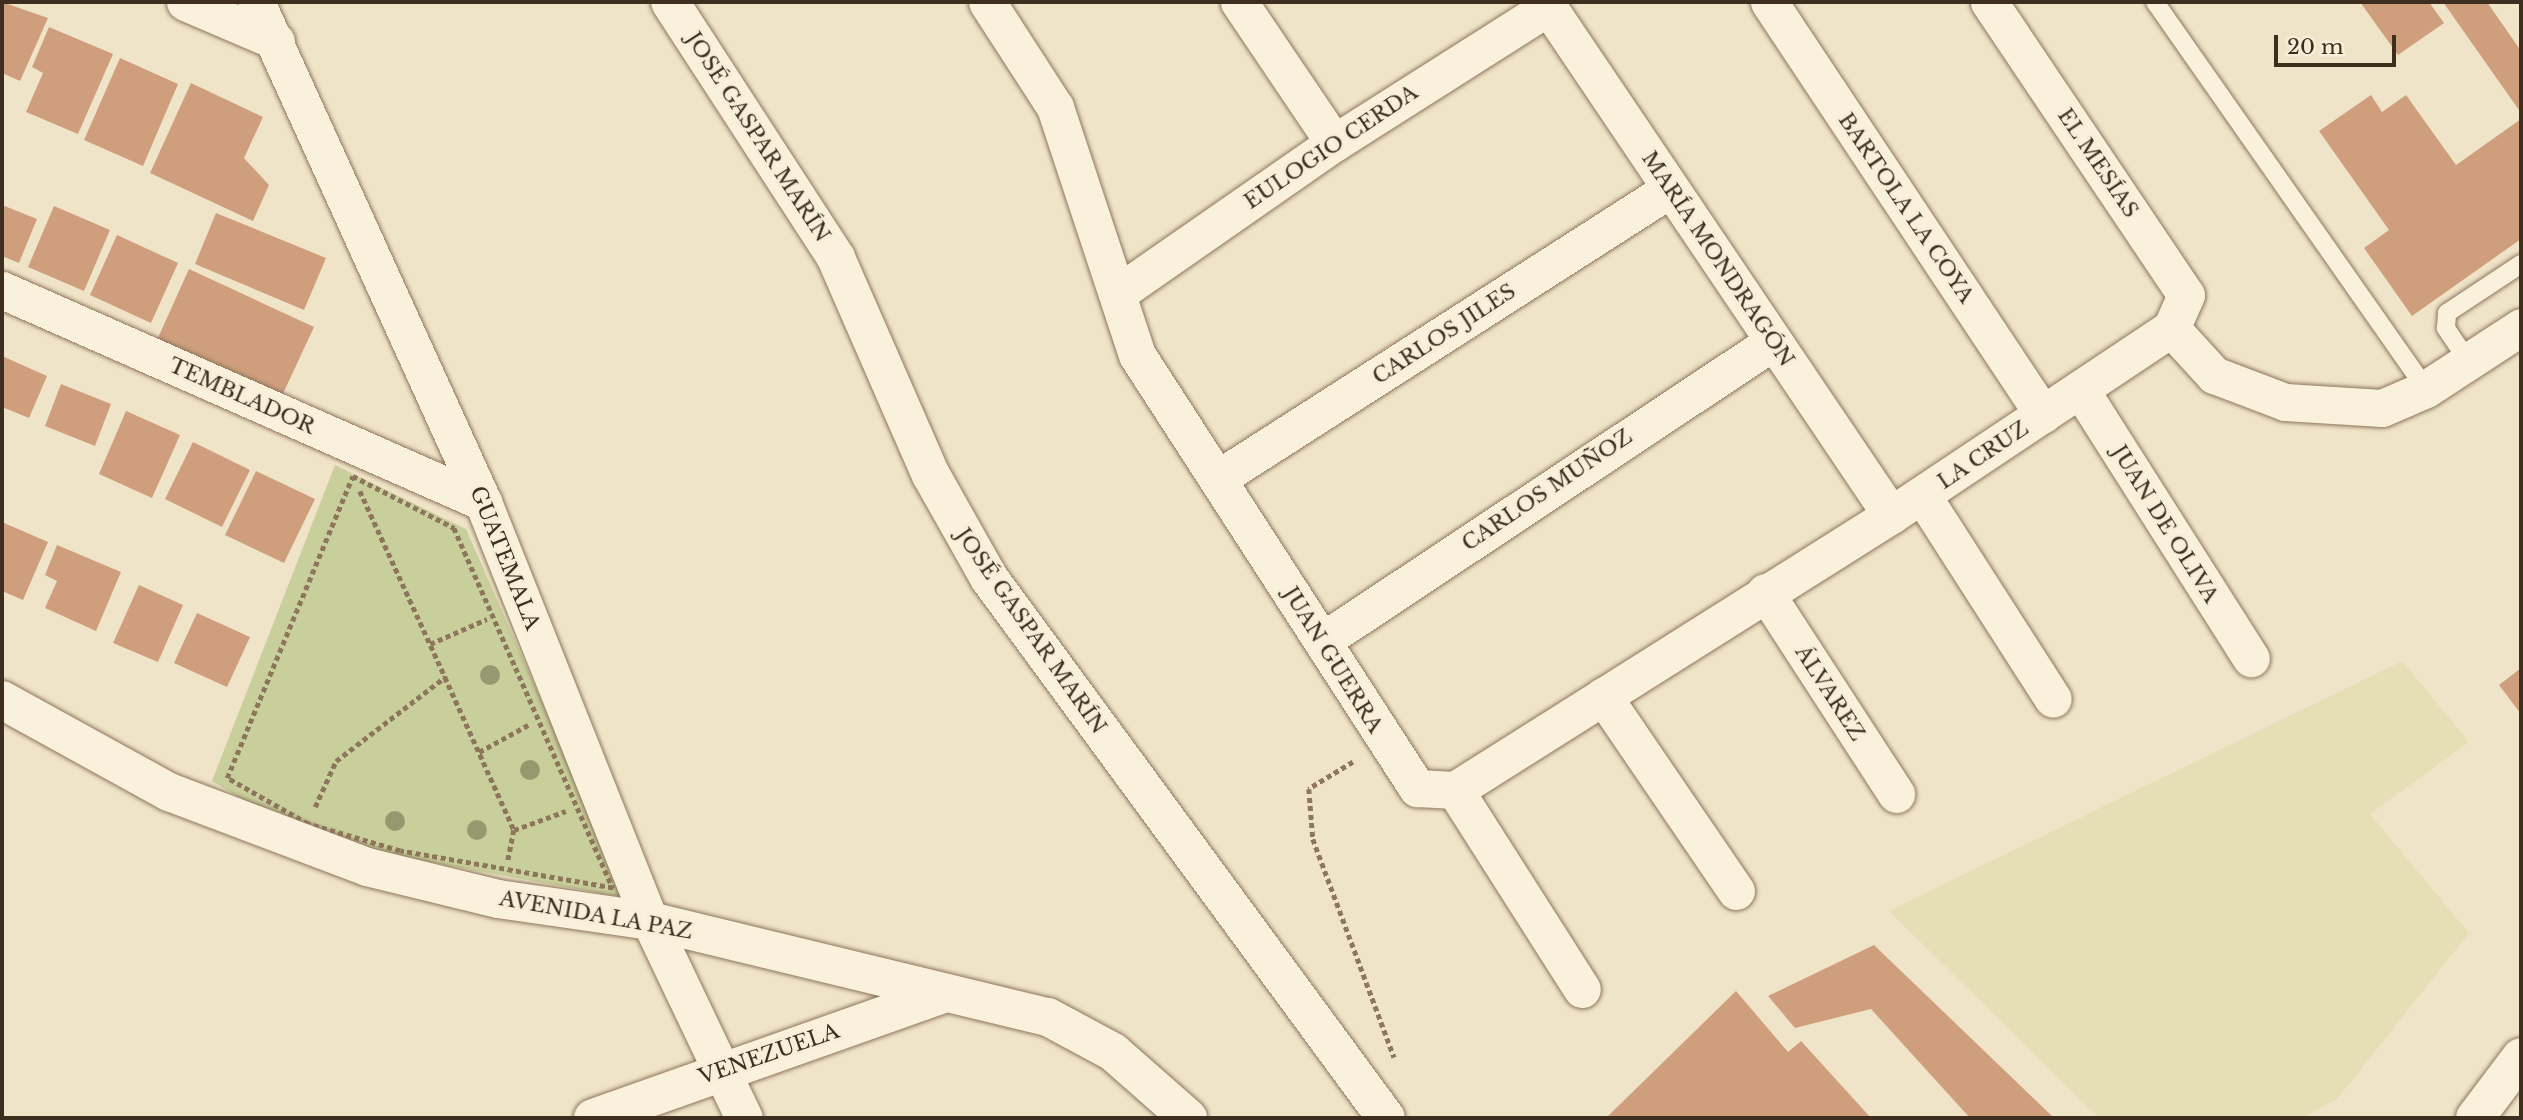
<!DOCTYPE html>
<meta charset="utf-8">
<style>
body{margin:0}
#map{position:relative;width:2523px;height:1120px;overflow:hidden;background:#f0e4c8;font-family:"Libre Baskerville",serif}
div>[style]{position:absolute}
.farmland>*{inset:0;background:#e6deb5}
.green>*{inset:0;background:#c9cf9b}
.building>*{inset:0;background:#cf9f7d}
.path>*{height:4.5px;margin-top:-2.25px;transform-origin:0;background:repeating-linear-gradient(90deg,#8d765c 0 5px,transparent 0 8.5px)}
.roads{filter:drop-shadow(0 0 2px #8d765c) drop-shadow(0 0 2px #8d765c)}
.service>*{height:18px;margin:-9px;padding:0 9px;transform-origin:9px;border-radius:9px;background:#faf1dc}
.minor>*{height:37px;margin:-18.5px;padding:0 18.5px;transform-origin:18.5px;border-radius:18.5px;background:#faf1dc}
.tertiary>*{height:38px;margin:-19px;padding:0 19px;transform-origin:19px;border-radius:19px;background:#faf1dc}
.secondary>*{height:38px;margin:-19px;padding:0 19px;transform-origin:19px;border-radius:19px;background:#faf1dc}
.trees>*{width:20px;height:20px;margin:-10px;border-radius:50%;background:#96986f}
span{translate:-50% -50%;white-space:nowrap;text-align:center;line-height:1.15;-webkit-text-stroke:6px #f7eed8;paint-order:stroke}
.street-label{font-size:21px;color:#3d2e20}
.frame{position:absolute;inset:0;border:4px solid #3d2e20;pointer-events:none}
.scale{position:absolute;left:2274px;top:35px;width:122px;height:32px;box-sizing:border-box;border:4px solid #3d2e20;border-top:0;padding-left:9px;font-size:21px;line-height:24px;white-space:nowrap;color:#3d2e20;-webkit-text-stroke:5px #f7eed8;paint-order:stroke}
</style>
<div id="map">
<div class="farmland">
<i style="clip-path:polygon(2402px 661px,2469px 742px,2370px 814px,2469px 933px,2338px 1098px,2303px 1118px,2099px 1118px,1889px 911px)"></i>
</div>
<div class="green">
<i style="clip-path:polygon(335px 465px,466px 529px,628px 898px,356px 849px,297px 832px,212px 781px)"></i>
</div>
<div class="building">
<i style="clip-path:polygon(2px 2px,48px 18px,20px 81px,2px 73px)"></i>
<i style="clip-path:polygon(2360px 2px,2429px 2px,2444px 23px,2398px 55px)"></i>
<i style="clip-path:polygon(2443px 2px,2487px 2px,2521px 51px,2521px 113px)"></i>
<i style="clip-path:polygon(49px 27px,113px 54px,78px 134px,26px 112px,43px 73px,32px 67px)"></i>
<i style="clip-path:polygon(120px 58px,178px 84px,143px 166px,84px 140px)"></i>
<i style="clip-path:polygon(191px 83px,263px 117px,244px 158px,269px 185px,253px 221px,150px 173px)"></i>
<i style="clip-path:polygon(2371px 95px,2382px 112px,2406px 95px,2456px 165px,2521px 119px,2521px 239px,2412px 316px,2364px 248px,2389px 230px,2319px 131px)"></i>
<i style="clip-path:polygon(2px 205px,37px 219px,19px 263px,2px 256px)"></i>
<i style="clip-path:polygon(54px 206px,110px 230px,84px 291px,28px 267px)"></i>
<i style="clip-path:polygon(216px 213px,326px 258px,304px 310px,195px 264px)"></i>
<i style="clip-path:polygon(117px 235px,178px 263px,151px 323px,90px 295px)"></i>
<i style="clip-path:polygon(189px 269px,314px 327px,281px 398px,157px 340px)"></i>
<i style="clip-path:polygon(2px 356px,47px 376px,29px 418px,2px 407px)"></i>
<i style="clip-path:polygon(61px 384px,111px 404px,95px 446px,45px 426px)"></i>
<i style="clip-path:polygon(126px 411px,180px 435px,152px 498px,99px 474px)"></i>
<i style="clip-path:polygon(193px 442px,250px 470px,222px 527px,165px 499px)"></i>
<i style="clip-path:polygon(256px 471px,315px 499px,284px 563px,225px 535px)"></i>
<i style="clip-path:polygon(2px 522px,48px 542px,23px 600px,2px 591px)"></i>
<i style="clip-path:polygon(57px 545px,121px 572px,96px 631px,45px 608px,57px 581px,45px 575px)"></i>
<i style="clip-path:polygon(139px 585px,183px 605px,158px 662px,113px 643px)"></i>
<i style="clip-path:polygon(197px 613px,250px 637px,227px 687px,174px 663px)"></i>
<i style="clip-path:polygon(2521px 668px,2521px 714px,2499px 685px)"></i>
<i style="clip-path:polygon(1874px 945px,2054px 1118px,1970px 1118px,1871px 1009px,1795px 1028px,1768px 996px)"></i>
<i style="clip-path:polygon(1736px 991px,1788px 1052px,1801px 1041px,1871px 1118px,1606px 1118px)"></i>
</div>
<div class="path">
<i style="left:353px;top:476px;width:114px;rotate:27.2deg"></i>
<i style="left:454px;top:528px;width:394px;rotate:66.2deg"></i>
<i style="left:613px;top:888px;width:216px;rotate:-170.1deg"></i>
<i style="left:400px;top:851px;width:96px;rotate:-163.6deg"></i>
<i style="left:308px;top:824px;width:93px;rotate:-150.4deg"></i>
<i style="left:227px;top:778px;width:327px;rotate:-67.4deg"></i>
<i style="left:360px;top:491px;width:205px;rotate:65.4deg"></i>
<i style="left:430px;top:644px;width:62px;rotate:-23.7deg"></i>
<i style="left:479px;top:752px;width:58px;rotate:-28.8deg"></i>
<i style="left:1353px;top:762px;width:52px;rotate:148.5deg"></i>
<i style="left:1309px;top:789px;width:50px;rotate:85.4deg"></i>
<i style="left:1313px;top:839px;width:233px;rotate:69.6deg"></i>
<i style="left:315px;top:807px;width:51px;rotate:-65.5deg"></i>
<i style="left:336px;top:761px;width:138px;rotate:-37.6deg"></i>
<i style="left:445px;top:677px;width:168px;rotate:65.7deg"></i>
<i style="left:514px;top:830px;width:32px;rotate:101deg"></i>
<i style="left:514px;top:830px;width:55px;rotate:-20.1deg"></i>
</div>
<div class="roads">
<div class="service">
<i style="left:2155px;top:2px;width:472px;rotate:55deg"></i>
<i style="left:2468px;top:361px;width:40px;rotate:-124deg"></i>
<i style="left:2446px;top:328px;width:15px;rotate:-86deg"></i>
<i style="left:2447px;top:313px;width:89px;rotate:-33.5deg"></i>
</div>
<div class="minor">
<i style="left:185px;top:2px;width:99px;rotate:23.2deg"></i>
<i style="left:256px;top:2px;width:549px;rotate:65.58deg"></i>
<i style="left:483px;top:502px;width:451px;rotate:68.3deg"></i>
<i style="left:650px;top:921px;width:218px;rotate:64.5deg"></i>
<i style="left:987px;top:2px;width:125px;rotate:57.1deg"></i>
<i style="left:1055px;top:107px;width:261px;rotate:71.7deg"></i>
<i style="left:1137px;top:355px;width:516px;rotate:57.11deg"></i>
<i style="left:1417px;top:788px;width:38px;rotate:3deg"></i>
<i style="left:1455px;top:790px;width:236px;rotate:57.5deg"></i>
<i style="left:1239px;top:2px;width:170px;rotate:56deg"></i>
<i style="left:1545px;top:2px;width:619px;rotate:56deg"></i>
<i style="left:1769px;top:2px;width:495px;rotate:56.4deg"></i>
<i style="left:1989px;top:2px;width:353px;rotate:56.1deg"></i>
<i style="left:2186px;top:295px;width:36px;rotate:114deg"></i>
<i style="left:2px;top:290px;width:526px;rotate:23.79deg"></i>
<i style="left:1118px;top:293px;width:263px;rotate:-34.8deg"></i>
<i style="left:1334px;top:143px;width:254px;rotate:-32.4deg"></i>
<i style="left:2171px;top:328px;width:64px;rotate:47.5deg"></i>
<i style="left:2214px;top:375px;width:76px;rotate:20.8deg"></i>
<i style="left:2285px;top:402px;width:97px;rotate:3.5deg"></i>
<i style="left:2382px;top:408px;width:48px;rotate:-23.4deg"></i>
<i style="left:2426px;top:389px;width:113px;rotate:-33.1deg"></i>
<i style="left:2080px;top:389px;width:319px;rotate:57.6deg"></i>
<i style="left:1217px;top:479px;width:538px;rotate:-32.63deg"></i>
<i style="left:1922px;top:495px;width:242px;rotate:57.3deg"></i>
<i style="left:1765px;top:592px;width:241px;rotate:57deg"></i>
<i style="left:1322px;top:641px;width:542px;rotate:-33.57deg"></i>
<i style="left:1603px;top:696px;width:236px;rotate:55.7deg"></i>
<i style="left:1455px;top:790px;width:515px;rotate:-32.24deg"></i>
<i style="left:1891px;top:515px;width:337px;rotate:-33.7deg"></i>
</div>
<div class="tertiary">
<i style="left:670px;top:2px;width:305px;rotate:57deg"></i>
<i style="left:836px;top:258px;width:237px;rotate:66.4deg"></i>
<i style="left:931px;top:475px;width:118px;rotate:60.6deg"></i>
<i style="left:989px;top:578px;width:670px;rotate:53.68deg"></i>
<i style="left:593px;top:1118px;width:374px;rotate:-19.5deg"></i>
</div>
<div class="secondary">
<i style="left:2px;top:700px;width:191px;rotate:28.9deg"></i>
<i style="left:169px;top:792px;width:212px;rotate:20.7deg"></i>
<i style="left:367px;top:867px;width:135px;rotate:13.7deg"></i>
<i style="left:498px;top:899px;width:154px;rotate:8.2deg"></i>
<i style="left:650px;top:921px;width:409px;rotate:13.6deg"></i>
<i style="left:1048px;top:1017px;width:74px;rotate:28.3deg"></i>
<i style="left:1113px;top:1052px;width:100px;rotate:41.3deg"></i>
<i style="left:2475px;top:1118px;width:76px;rotate:-53deg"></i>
</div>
</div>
<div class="trees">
<i style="left:490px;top:675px"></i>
<i style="left:530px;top:770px"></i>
<i style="left:395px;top:821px"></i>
<i style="left:477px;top:830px"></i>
</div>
<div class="street-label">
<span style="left:758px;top:137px;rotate:57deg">JOSÉ GASPAR MARÍN</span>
<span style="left:1331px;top:147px;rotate:-34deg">EULOGIO CERDA</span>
<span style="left:2098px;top:163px;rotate:56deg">EL MESÍAS</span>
<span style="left:1906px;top:208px;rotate:56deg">BARTOLA LA COYA</span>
<span style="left:1718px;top:259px;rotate:56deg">MARÍA MONDRAGÓN</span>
<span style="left:1444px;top:334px;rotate:-33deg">CARLOS JILES</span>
<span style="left:242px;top:396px;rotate:24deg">TEMBLADOR</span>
<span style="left:1983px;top:455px;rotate:-34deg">LA CRUZ</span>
<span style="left:1547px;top:490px;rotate:-34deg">CARLOS MUÑOZ</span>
<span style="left:2165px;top:524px;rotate:58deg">JUAN DE OLIVA</span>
<span style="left:505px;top:558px;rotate:68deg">GUATEMALA</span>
<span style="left:1031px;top:631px;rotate:55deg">JOSÉ GASPAR MARÍN</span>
<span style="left:1333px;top:660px;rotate:58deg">JUAN GUERRA</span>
<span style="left:1830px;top:693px;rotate:57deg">ÁLVAREZ</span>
<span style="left:596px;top:915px;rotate:10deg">AVENIDA LA PAZ</span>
<span style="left:769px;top:1054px;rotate:-19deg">VENEZUELA</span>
</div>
<div class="frame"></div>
<div class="scale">20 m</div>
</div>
